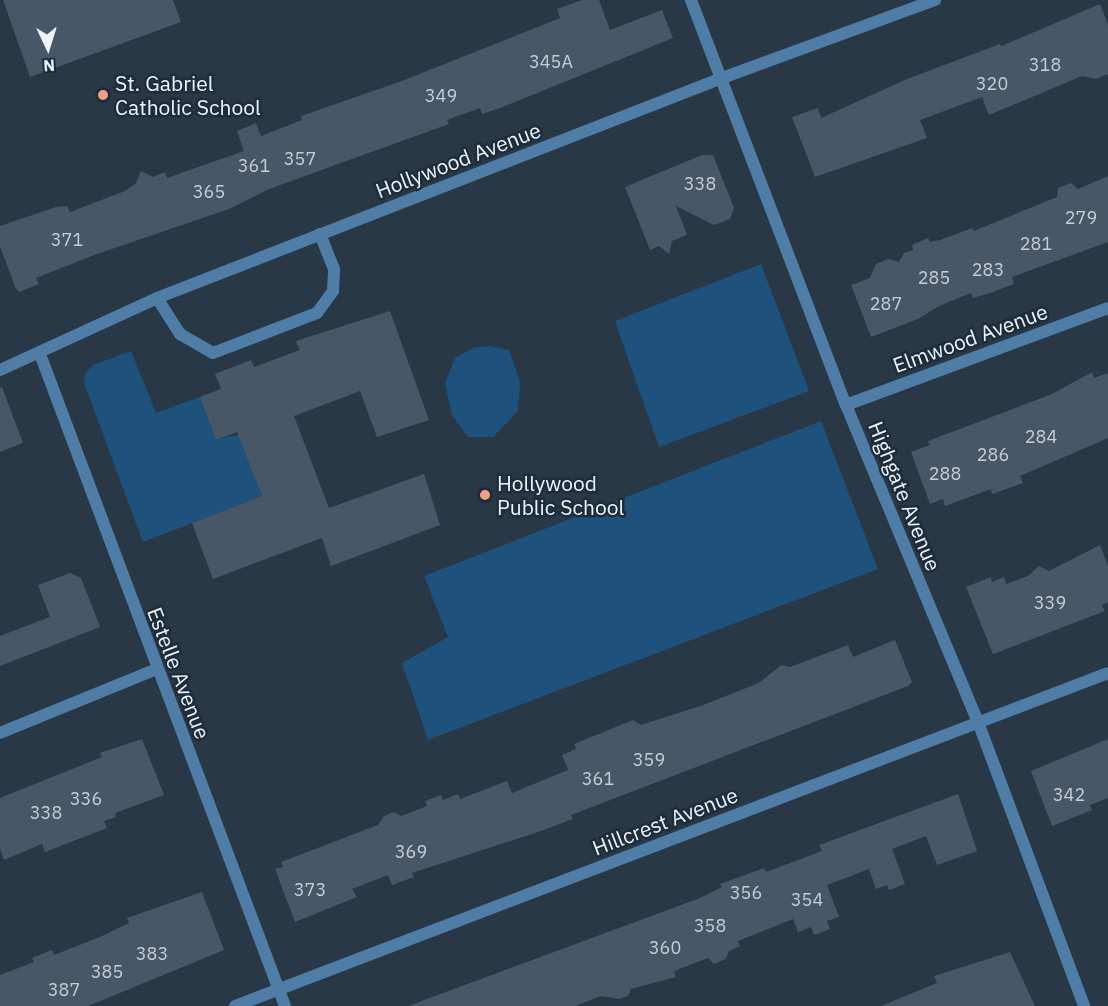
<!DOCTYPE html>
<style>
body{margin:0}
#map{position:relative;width:1108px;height:1006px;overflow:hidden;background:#283846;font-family:"IBM Plex Sans",sans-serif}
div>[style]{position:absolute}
.green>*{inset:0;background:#1e527c}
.building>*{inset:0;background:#475767}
.lane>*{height:12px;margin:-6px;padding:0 6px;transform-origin:6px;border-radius:6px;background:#4f7da6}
.street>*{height:12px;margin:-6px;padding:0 6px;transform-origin:6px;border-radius:6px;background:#4f7da6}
.dots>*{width:16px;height:16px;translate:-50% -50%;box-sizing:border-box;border:3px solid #1e2d3b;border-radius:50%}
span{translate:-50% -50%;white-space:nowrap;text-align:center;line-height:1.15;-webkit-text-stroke:5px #1e2d3b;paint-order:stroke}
.number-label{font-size:18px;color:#c4ced8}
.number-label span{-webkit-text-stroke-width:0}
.poi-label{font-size:21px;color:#eef6fd}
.left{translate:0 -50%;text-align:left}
.street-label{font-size:21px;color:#eef6fd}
.north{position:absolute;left:18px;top:18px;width:60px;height:60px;-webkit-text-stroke:4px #1e2d3b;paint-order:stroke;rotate:176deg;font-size:16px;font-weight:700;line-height:24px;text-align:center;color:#eef6fd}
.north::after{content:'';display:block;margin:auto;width:21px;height:27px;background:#eef6fd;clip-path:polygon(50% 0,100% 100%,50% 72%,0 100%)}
</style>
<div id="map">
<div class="green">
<i style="clip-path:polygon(761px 264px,809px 391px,659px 447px,615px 321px)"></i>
<i style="clip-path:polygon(491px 346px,509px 350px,520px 382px,518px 411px,493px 437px,468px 437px,452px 415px,445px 383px,455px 358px,475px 347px)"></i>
<i style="clip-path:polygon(131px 351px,156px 413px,200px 397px,216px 439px,239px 435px,262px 496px,143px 542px,84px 383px,85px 374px,93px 365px)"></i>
<i style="clip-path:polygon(821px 421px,878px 569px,428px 740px,402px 663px,448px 637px,424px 576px)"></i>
</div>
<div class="building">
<i style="clip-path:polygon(3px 0,173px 0,181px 22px,30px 77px)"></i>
<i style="clip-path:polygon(582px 0,599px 0,610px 30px,662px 10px,673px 38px,500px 108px,482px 114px,480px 108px,447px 120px,449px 124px,269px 189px,229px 209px,97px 254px,36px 278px,39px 284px,19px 292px,15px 287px,0 246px,0 226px,56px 207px,67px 206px,70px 212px,125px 191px,136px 183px,141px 171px,153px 177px,165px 172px,167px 178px,244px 151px,237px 131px,256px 123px,261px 136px,302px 120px,301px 116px,399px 82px,560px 18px,557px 9px)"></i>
<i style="clip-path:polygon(1100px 4px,1108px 25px,1108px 74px,1096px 79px,1082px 76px,989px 115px,982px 97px,920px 120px,927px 138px,815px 177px,792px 117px,818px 108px,821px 118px,907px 79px,1000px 44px,1001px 46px)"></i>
<i style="clip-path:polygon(702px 155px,713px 155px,715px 160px,734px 208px,730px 219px,714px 225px,676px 206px,687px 235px,672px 241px,669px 254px,659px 246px,650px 250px,625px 187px)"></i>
<i style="clip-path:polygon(1108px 176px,1108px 242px,1012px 277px,1014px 284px,990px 293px,973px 298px,971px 293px,939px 306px,918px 319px,871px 337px,851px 285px,870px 278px,876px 264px,888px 259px,899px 262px,904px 253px,913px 250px,912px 245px,928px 238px,930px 242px,940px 240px,972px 228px,974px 231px,1057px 197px,1058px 188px,1071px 183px,1078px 189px)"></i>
<i style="clip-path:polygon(390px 311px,429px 420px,377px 437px,360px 391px,294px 416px,329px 508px,424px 474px,440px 525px,331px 566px,322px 538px,213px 579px,192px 523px,262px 496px,237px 432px,216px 440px,200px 397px,221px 389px,215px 374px,251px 360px,254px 367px,300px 350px,296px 341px)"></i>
<i style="clip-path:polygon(1092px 372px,1094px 378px,1108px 373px,1108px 438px,1020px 476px,1023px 483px,992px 494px,991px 489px,945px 506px,943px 499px,930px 504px,911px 452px,930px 445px,928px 441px,1052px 394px)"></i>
<i style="clip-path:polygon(2px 387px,23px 443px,0 452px,0 388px)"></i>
<i style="clip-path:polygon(1100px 545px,1108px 566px,1108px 602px,1102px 605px,1105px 611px,993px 654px,966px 587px,991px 577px,992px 582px,1004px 577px,1006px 584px,1028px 576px,1039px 566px,1049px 571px)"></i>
<i style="clip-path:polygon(70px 573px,81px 578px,100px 627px,0 666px,0 636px,50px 617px,38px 585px)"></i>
<i style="clip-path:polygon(895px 640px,912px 682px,908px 686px,571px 815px,573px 819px,538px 832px,412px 873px,414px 877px,392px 885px,388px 875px,352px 889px,357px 897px,295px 922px,275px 869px,283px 867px,281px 862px,378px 825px,384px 816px,394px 812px,401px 816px,427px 806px,425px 801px,441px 795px,443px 800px,458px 794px,460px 799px,507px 781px,512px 793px,568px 770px,562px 755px,576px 749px,574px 744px,633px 720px,641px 725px,703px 705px,759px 683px,781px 665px,790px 667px,848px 645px,853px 657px)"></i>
<i style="clip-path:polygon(142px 739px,164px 795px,115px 813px,116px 817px,104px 821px,107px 828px,45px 852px,42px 844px,4px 860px,0 848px,0 798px,102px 757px,100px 753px)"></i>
<i style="clip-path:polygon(1108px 739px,1108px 798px,1090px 805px,1092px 810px,1052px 826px,1031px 771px)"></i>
<i style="clip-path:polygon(958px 794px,977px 851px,937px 865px,926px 836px,892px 849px,905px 884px,889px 890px,887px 885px,876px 889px,869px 869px,827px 885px,839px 917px,827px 921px,830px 929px,814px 935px,811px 927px,798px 932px,793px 919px,738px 941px,740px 946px,729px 951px,726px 959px,714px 964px,708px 958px,674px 971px,676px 977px,631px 989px,628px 996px,619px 999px,601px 996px,575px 1006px,408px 1006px,700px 898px,722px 887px,720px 884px,764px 868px,766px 872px,822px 851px,819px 845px)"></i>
<i style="clip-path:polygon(202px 892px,224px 950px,88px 1006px,0 1006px,0 975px,34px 962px,32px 958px,52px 950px,54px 955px,100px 937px,129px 923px,127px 918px)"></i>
<i style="clip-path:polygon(1010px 952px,1035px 1006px,881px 1006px,937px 983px,934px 976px)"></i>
</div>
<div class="lane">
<i style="left:157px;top:298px;width:43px;rotate:57.4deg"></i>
<i style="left:180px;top:334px;width:38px;rotate:30deg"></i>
<i style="left:213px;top:353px;width:111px;rotate:-21deg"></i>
<i style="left:317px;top:313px;width:27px;rotate:-54deg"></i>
<i style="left:333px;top:291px;width:22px;rotate:-87deg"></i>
<i style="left:334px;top:269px;width:38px;rotate:-112deg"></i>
</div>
<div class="street">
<i style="left:691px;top:0;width:434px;rotate:69.1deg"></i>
<i style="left:846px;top:405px;width:343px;rotate:67.4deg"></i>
<i style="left:978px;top:722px;width:303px;rotate:69.5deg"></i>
<i style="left:40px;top:354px;width:697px;rotate:69.41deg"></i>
<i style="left:0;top:370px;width:173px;rotate:-24.6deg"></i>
<i style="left:157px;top:298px;width:606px;rotate:-21.27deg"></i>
<i style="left:722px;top:78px;width:227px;rotate:-20.1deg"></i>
<i style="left:846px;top:405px;width:279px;rotate:-20.3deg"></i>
<i style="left:0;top:733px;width:170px;rotate:-22.2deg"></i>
<i style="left:235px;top:1006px;width:934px;rotate:-20.88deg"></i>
</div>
<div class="dots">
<i style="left:103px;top:95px;background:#f49e86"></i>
<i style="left:485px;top:495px;background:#f49e86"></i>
</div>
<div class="number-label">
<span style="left:551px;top:62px">345A</span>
<span style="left:1045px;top:65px">318</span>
<span style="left:992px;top:84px">320</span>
<span style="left:441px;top:96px">349</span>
<span style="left:300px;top:159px">357</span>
<span style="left:254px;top:166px">361</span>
<span style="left:700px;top:184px">338</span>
<span style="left:209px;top:192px">365</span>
<span style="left:1081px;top:218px">279</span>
<span style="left:67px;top:240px">371</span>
<span style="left:1036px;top:244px">281</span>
<span style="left:988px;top:270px">283</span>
<span style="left:934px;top:278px">285</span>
<span style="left:886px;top:304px">287</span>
<span style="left:1041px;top:437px">284</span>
<span style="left:993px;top:455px">286</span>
<span style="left:945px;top:474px">288</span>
<span style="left:1050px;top:603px">339</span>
<span style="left:649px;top:760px">359</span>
<span style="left:598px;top:779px">361</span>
<span style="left:1069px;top:795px">342</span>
<span style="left:86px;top:799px">336</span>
<span style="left:46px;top:813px">338</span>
<span style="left:411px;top:852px">369</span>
<span style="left:310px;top:890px">373</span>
<span style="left:746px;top:893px">356</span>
<span style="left:807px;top:900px">354</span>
<span style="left:710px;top:926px">358</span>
<span style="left:665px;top:948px">360</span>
<span style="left:152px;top:954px">383</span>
<span style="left:107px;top:972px">385</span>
<span style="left:64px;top:990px">387</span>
</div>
<div class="poi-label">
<span class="left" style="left:115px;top:95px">St. Gabriel<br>Catholic School</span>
<span class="left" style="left:497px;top:495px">Hollywood<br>Public School</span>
</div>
<div class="street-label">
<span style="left:458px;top:160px;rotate:-21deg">Hollywood Avenue</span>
<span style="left:970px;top:338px;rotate:-20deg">Elmwood Avenue</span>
<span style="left:905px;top:496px;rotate:68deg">Highgate Avenue</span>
<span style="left:179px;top:673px;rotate:69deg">Estelle Avenue</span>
<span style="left:665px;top:821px;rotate:-21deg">Hillcrest Avenue</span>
</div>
<div class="north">N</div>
</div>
